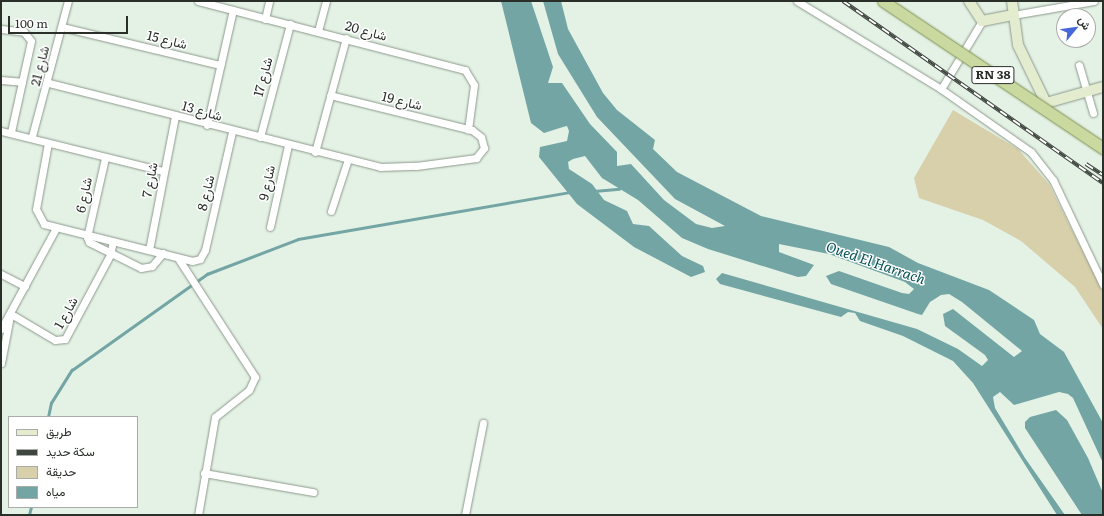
<!DOCTYPE html>
<meta charset="utf-8">
<style>
body{margin:0}
#map{position:relative;width:1104px;height:516px;overflow:hidden;background:#e4f2e5;font-family:Literata,Vazirmatn,serif}
div>[style]{position:absolute}
.green>*{inset:0;background:#d8cfab}
.water>*{inset:0;background:#73a5a4}
.stream>*{height:2.5px;margin:-1.25px;padding:0 1.25px;transform-origin:1.25px;border-radius:1.25px;background:#73a5a4}
.roads{filter:drop-shadow(0 0 1px #8c988c) drop-shadow(0 0 1px #8c988c)}
.street>*{height:7px;margin:-3.5px;padding:0 3.5px;transform-origin:3.5px;border-radius:3.5px;background:#fff}
.secondary>*{height:10px;margin:-5px;padding:0 5px;transform-origin:5px;border-radius:5px;background:#e4eccf}
.rail>*{height:4px;margin-top:-2px;transform-origin:0;background:repeating-linear-gradient(90deg,#fff 0 8px,#3f453f 0 16px);box-sizing:border-box;border-block:1px solid #3f453f}
.bridges{filter:drop-shadow(0 0 1px #7b8d4d) drop-shadow(0 0 1px #7b8d4d)}
.primary-bridge>*{height:11px;margin:-5.5px;padding:0 5.5px;transform-origin:5.5px;border-radius:5.5px;background:#cad9a0}
span{translate:-50% -50%;white-space:nowrap;text-align:center;line-height:1.15;-webkit-text-stroke:3px #fff;paint-order:stroke}
.shield-label span{padding:1px 3px;background:#fff;border:1px solid;border-radius:3px;-webkit-text-stroke-width:0}
.shield-label{font-size:12px;color:#2a2f2a;font-weight:700}
.street-label{font-size:13px;color:#2a2f2a}
.water-label{font-size:14px;color:#055252;font-style:italic}
.frame{position:absolute;inset:0;border:2px solid #2a2f2a;pointer-events:none}
.legend{position:absolute;left:8px;top:416px;width:130px;height:92px;box-sizing:border-box;background:#fff;border:1px solid #aaacaa;margin:0;padding:5px 7px;list-style:none;font-size:12px;color:#2a2f2a}
.legend li{display:flex;align-items:center;gap:8px;height:20px}
.legend b{width:20px;border:1px solid #aaacaa}
.north{position:absolute;left:1056px;top:8px;width:40px;height:40px;box-sizing:border-box;background:#fff;border:1px solid #aaacaa;border-radius:50%;rotate:61deg;font-size:11px;font-weight:700;line-height:16px;text-align:center;color:#2a2f2a}
.north::after{content:'';display:block;margin:auto;width:14px;height:18px;background:#4667da;clip-path:polygon(50% 0,100% 100%,50% 72%,0 100%)}
.scale{position:absolute;left:8px;top:16px;width:120px;height:18px;box-sizing:border-box;border:2px solid #2a2f2a;border-top:0;padding-left:5px;font-size:12px;line-height:14px;white-space:nowrap;color:#2a2f2a;-webkit-text-stroke:3px #fff;paint-order:stroke}
</style>
<div id="map">
<div class="green">
<i style="clip-path:polygon(953px 110px,1018px 149px,1049px 184px,1103px 292px,1103px 329px,1075px 287px,1021px 241px,983px 220px,919px 198px,914px 178px)"></i>
</div>
<div class="water">
<i style="clip-path:polygon(501px 1px,531px 1px,553px 67px,548px 83px,562px 83px,590px 124px,617px 152px,617px 166px,631px 164px,664px 200px,696px 224px,712px 228px,725px 226px,675px 199px,597px 117px,558px 54px,543px 1px,561px 1px,568px 29px,603px 93px,617px 110px,655px 140px,653px 149px,677px 172px,761px 216px,889px 247px,918px 263px,989px 290px,1034px 320px,1040px 334px,1064px 352px,1103px 423px,1103px 463px,1073px 398px,1068px 394px,1059px 392px,1014px 405px,1000px 392px,993px 397px,995px 408px,1025px 458px,1065px 515px,1057px 515px,973px 383px,953px 361px,903px 336px,860px 321px,855px 313px,848px 312px,841px 317px,720px 284px,716px 279px,722px 273px,917px 329px,958px 349px,982px 366px,988px 360px,985px 355px,945px 326px,943px 314px,953px 309px,1014px 357px,1022px 351px,962px 302px,949px 294px,941px 295px,930px 302px,922px 315px,918px 314px,831px 284px,826px 276px,839px 271px,902px 293px,909px 294px,914px 289px,905px 282px,829px 254px,779px 244px,779px 252px,814px 265px,806px 276px,798px 277px,708px 249px,682px 238px,638px 200px,602px 178px,585px 156px,573px 159px,568px 162px,569px 169px,592px 184px,604px 200px,627px 211px,633px 224px,649px 226px,682px 256px,703px 266px,705px 272px,691px 277px,634px 247px,577px 204px,539px 157px,540px 147px,567px 141px,569px 131px,567px 126px,563px 127px,544px 133px,531px 123px)"></i>
<i style="clip-path:polygon(1056px 410px,1067px 420px,1088px 458px,1103px 493px,1103px 515px,1082px 515px,1025px 428px,1025px 422px,1030px 417px)"></i>
</div>
<div class="stream">
<i style="left:594px;top:191px;width:25px;rotate:-5deg"></i>
<i style="left:48px;top:417px;width:14px;rotate:-78deg"></i>
<i style="left:51px;top:403px;width:39px;rotate:-58deg"></i>
<i style="left:72px;top:370px;width:166px;rotate:-35.4deg"></i>
<i style="left:207px;top:274px;width:97px;rotate:-21deg"></i>
<i style="left:298px;top:239px;width:275px;rotate:-9.8deg"></i>
<i style="left:29px;top:515px;width:8px;rotate:-76deg"></i>
</div>
<div class="roads">
<div class="street">
<i style="left:198px;top:1px;width:276px;rotate:14.5deg"></i>
<i style="left:465px;top:70px;width:17px;rotate:59deg"></i>
<i style="left:474px;top:85px;width:45px;rotate:97.6deg"></i>
<i style="left:797px;top:1px;width:169px;rotate:31.4deg"></i>
<i style="left:941px;top:89px;width:110px;rotate:35deg"></i>
<i style="left:1031px;top:152px;width:36px;rotate:52deg"></i>
<i style="left:1053px;top:180px;width:116px;rotate:64.5deg"></i>
<i style="left:1013px;top:15px;width:82px;rotate:-9.8deg"></i>
<i style="left:265px;top:19px;width:18px;rotate:-77deg"></i>
<i style="left:62px;top:27px;width:163px;rotate:13.5deg"></i>
<i style="left:1px;top:29px;width:23px;rotate:7deg"></i>
<i style="left:24px;top:32px;width:11px;rotate:52deg"></i>
<i style="left:31px;top:41px;width:93px;rotate:102.4deg"></i>
<i style="left:318px;top:31px;width:31px;rotate:-75deg"></i>
<i style="left:1079px;top:65px;width:50px;rotate:73.7deg"></i>
<i style="left:1px;top:80px;width:21px;rotate:5deg"></i>
<i style="left:49px;top:83px;width:341px;rotate:14.2deg"></i>
<i style="left:380px;top:167px;width:36px;rotate:-2deg"></i>
<i style="left:416px;top:166px;width:61px;rotate:-7.6deg"></i>
<i style="left:476px;top:158px;width:13px;rotate:-51deg"></i>
<i style="left:484px;top:148px;width:11px;rotate:-105deg"></i>
<i style="left:481px;top:137px;width:11px;rotate:-142deg"></i>
<i style="left:472px;top:130px;width:146px;rotate:-166.2deg"></i>
<i style="left:941px;top:89px;width:79px;rotate:-58.9deg"></i>
<i style="left:207px;top:125px;width:118px;rotate:-77.3deg"></i>
<i style="left:1px;top:131px;width:167px;rotate:13.9deg"></i>
<i style="left:32px;top:136px;width:140px;rotate:-75.1deg"></i>
<i style="left:260px;top:137px;width:117px;rotate:-75.1deg"></i>
<i style="left:48px;top:143px;width:67px;rotate:100.3deg"></i>
<i style="left:36px;top:209px;width:17px;rotate:62deg"></i>
<i style="left:44px;top:224px;width:153px;rotate:14deg"></i>
<i style="left:192px;top:261px;width:8px;rotate:-14deg"></i>
<i style="left:200px;top:259px;width:10px;rotate:-61deg"></i>
<i style="left:205px;top:250px;width:121px;rotate:-77.1deg"></i>
<i style="left:315px;top:152px;width:118px;rotate:-74.8deg"></i>
<i style="left:105px;top:158px;width:81px;rotate:102.8deg"></i>
<i style="left:87px;top:237px;width:5px;rotate:68deg"></i>
<i style="left:89px;top:242px;width:58px;rotate:26.6deg"></i>
<i style="left:141px;top:268px;width:11px;rotate:-10deg"></i>
<i style="left:152px;top:266px;width:17px;rotate:-50deg"></i>
<i style="left:331px;top:211px;width:55px;rotate:-71.9deg"></i>
<i style="left:270px;top:227px;width:84px;rotate:-77.6deg"></i>
<i style="left:149px;top:250px;width:136px;rotate:-79deg"></i>
<i style="left:178px;top:258px;width:142px;rotate:57.1deg"></i>
<i style="left:255px;top:377px;width:14px;rotate:115deg"></i>
<i style="left:249px;top:390px;width:43px;rotate:141.5deg"></i>
<i style="left:215px;top:417px;width:99px;rotate:99.8deg"></i>
<i style="left:1px;top:274px;width:27px;rotate:27deg"></i>
<i style="left:11px;top:314px;width:51px;rotate:30.6deg"></i>
<i style="left:55px;top:340px;width:10px;rotate:-6deg"></i>
<i style="left:65px;top:339px;width:95px;rotate:-61.8deg"></i>
<i style="left:110px;top:255px;width:14px;rotate:-78deg"></i>
<i style="left:1px;top:329px;width:113px;rotate:-61.4deg"></i>
<i style="left:1px;top:363px;width:48px;rotate:-79.2deg"></i>
<i style="left:204px;top:473px;width:111px;rotate:9.9deg"></i>
<i style="left:465px;top:515px;width:94px;rotate:-78.9deg"></i>
</div>
<div class="secondary">
<i style="left:969px;top:1px;width:24px;rotate:57deg"></i>
<i style="left:982px;top:21px;width:32px;rotate:-11deg"></i>
<i style="left:1012px;top:1px;width:44px;rotate:82.2deg"></i>
<i style="left:1018px;top:45px;width:64px;rotate:64.2deg"></i>
<i style="left:1046px;top:103px;width:59px;rotate:-15.7deg"></i>
</div>
</div>
<div class="rail">
<i style="left:843px;top:1px;width:317px;rotate:35deg"></i>
<i style="left:1086px;top:164px;width:20px;rotate:33deg"></i>
</div>
<div class="bridges">
<div class="primary-bridge">
<i style="left:883px;top:1px;width:265px;rotate:33.8deg"></i>
</div>
</div>
<div class="shield-label">
<span style="left:993px;top:75px">RN 38</span>
</div>
<div class="street-label">
<span style="left:366px;top:31px;rotate:15deg">شارع 20</span>
<span style="left:167px;top:40px;rotate:14deg">شارع 15</span>
<span style="left:40px;top:66px;rotate:-76deg">شارع 21</span>
<span style="left:263px;top:77px;rotate:-75deg">شارع 17</span>
<span style="left:402px;top:101px;rotate:14deg">شارع 19</span>
<span style="left:202px;top:111px;rotate:16deg">شارع 13</span>
<span style="left:150px;top:180px;rotate:-79deg">شارع 7</span>
<span style="left:267px;top:183px;rotate:-78deg">شارع 9</span>
<span style="left:206px;top:193px;rotate:-77deg">شارع 8</span>
<span style="left:84px;top:195px;rotate:-78deg">شارع 6</span>
<span style="left:66px;top:313px;rotate:-61deg">شارع 1</span>
</div>
<div class="water-label">
<span style="left:876px;top:262px;rotate:19deg">Oued El Harrach</span>
</div>
<div class="frame"></div>
<ul class="legend">
<li><b style="height:5px;background:#e4eccf"></b>طريق</li>
<li><b style="height:5px;background:#3f453f"></b>سكة حديد</li>
<li><b style="height:11px;background:#d8cfab"></b>حديقة</li>
<li><b style="height:11px;background:#73a5a4"></b>مياه</li>
</ul>
<div class="north">ش</div>
<div class="scale">100 m</div>
</div>
